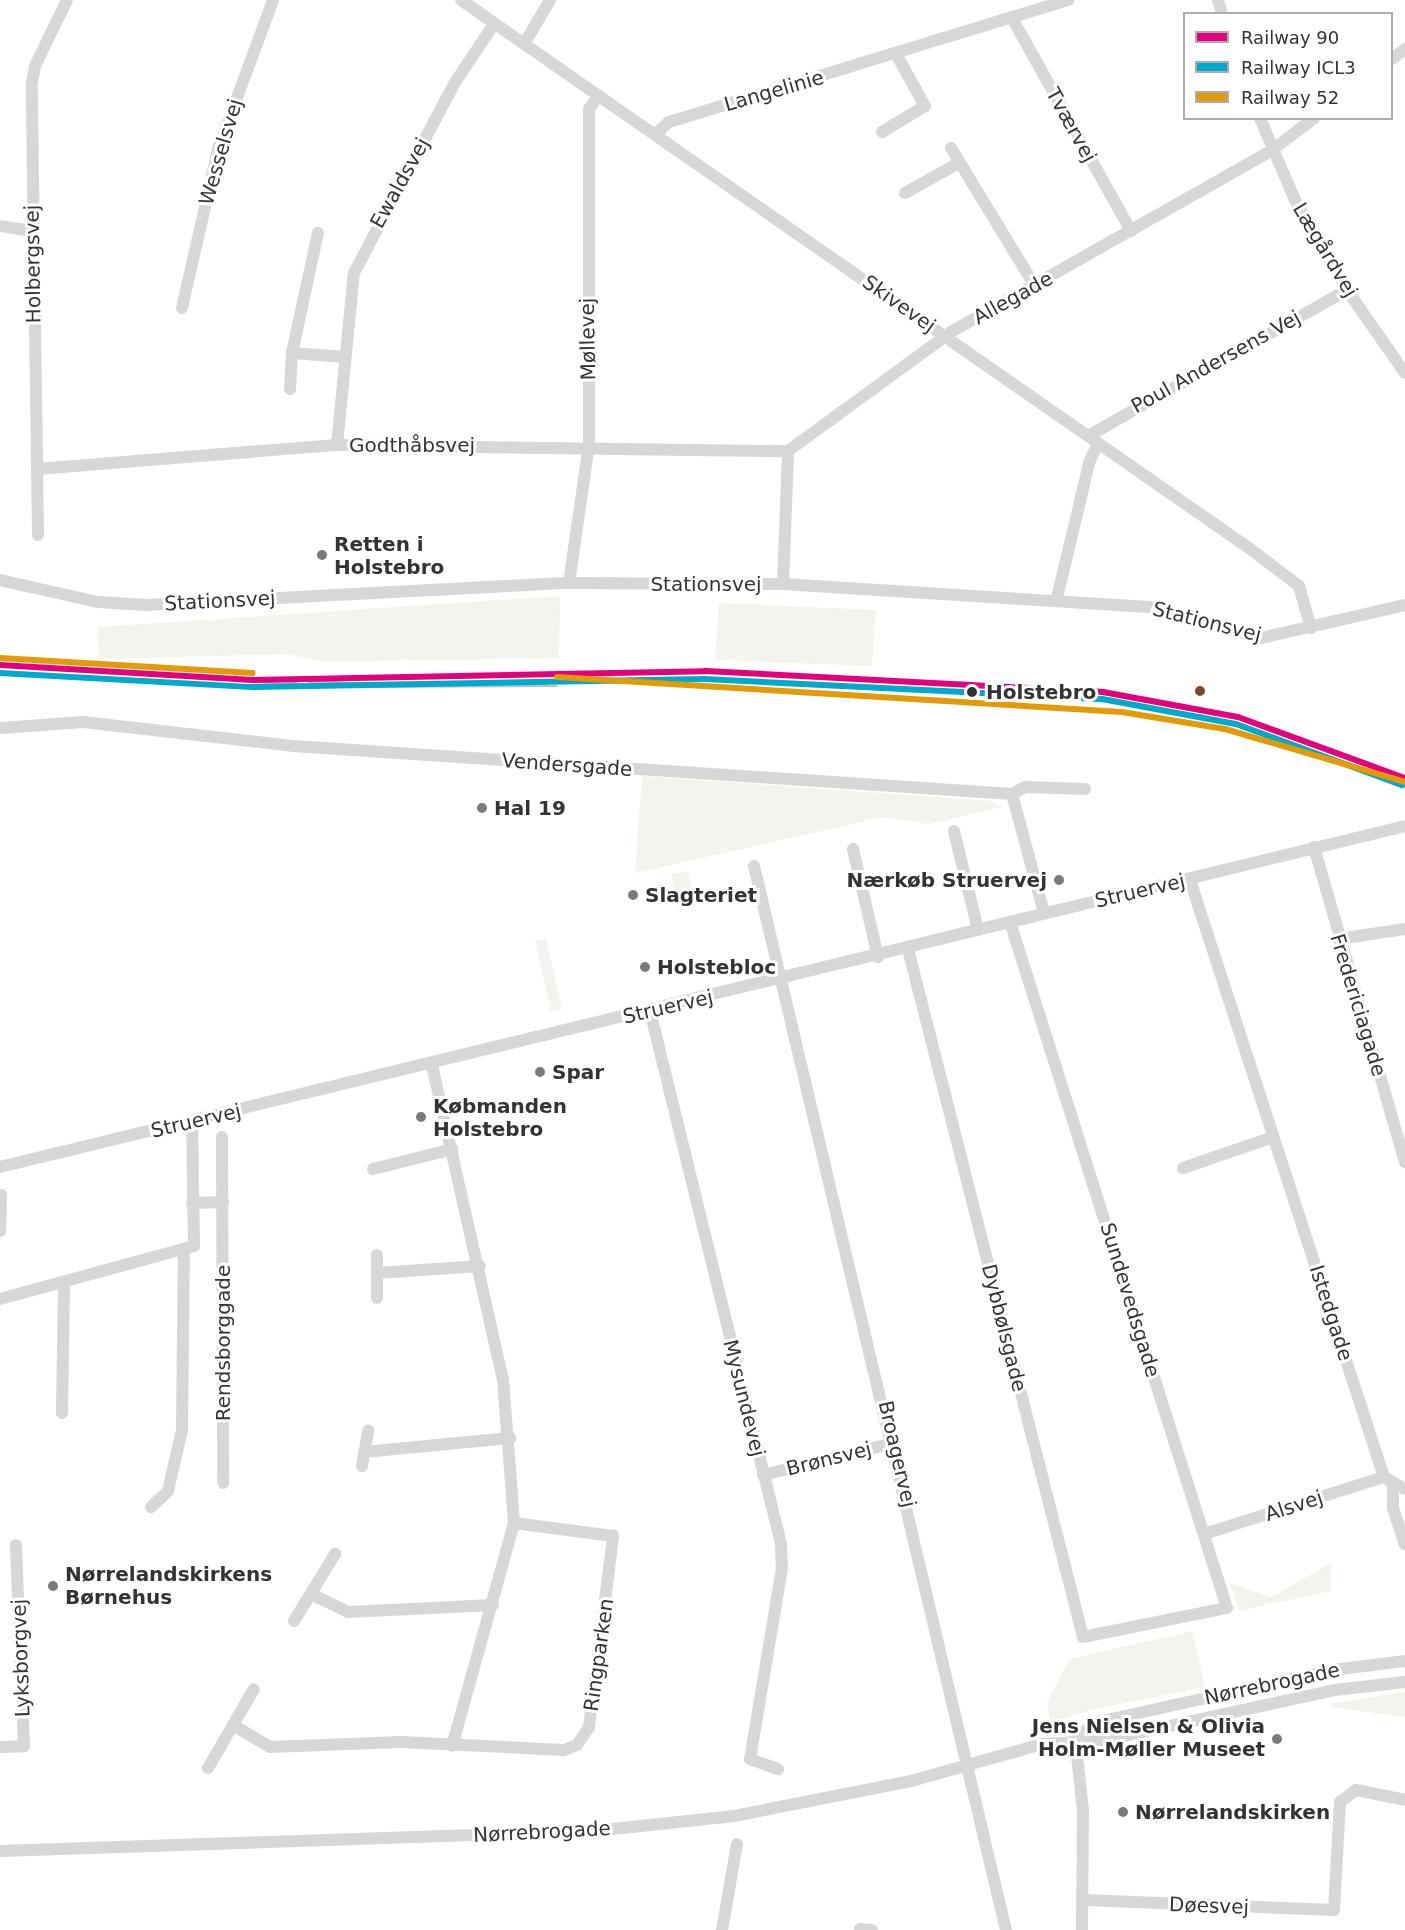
<!DOCTYPE html>
<meta charset="utf-8">
<style>
body{margin:0}
#map{position:relative;width:1405px;height:1930px;overflow:hidden;background:#fff;font-family:"DejaVu Sans",sans-serif}
div>[style]{position:absolute}
.green>*{inset:0;background:#f1f5ed}
.minor>*{height:12px;margin:-6px;padding:0 6px;transform-origin:6px;border-radius:6px;background:#d7d7d7}
.rail>*{height:6px;margin-top:-3px;transform-origin:0;background:repeating-linear-gradient(90deg,#fff 0 11px,#bebebe 0 22px);box-sizing:border-box;border-block:2px solid #bebebe}
.rail-1>*{height:6px;margin:-3px;padding:0 3px;transform-origin:3px;border-radius:3px;background:#e5007d}
.rail-2>*{height:6px;margin:-3px;padding:0 3px;transform-origin:3px;border-radius:3px;background:#00a9ce}
.rail-3>*{height:6px;margin:-3px;padding:0 3px;transform-origin:3px;border-radius:3px;background:#e39a05}
.dots>*{width:16px;height:16px;translate:-50% -50%;box-sizing:border-box;border:3px solid #fff;border-radius:50%}
span{translate:-50% -50%;white-space:nowrap;text-align:center;line-height:1.15;-webkit-text-stroke:6px #fff;paint-order:stroke}
.street-label{font-size:20px;color:#333}
.poi-label{font-size:20px;color:#333;font-weight:700}
.left{translate:0 -50%;text-align:left}
.right{translate:-100% -50%;text-align:right}
.stop-label{font-size:20px;color:#333;font-weight:700}
.legend{position:absolute;left:1183px;top:12px;width:210px;height:108px;box-sizing:border-box;background:#fff;border:2px solid #adadad;margin:0;padding:8px 10px;list-style:none;font-size:18px;color:#333}
.legend li{display:flex;align-items:center;gap:12px;height:30px}
.legend b{width:30px;border:2px solid #adadad}
</style>
<div id="map">
<div class="green">
<i style="clip-path:polygon(560px 596px,559px 658px,325px 662px,286px 654px,99px 659px,98px 627px)"></i>
<i style="clip-path:polygon(719px 603px,876px 610px,872px 666px,715px 660px)"></i>
<i style="clip-path:polygon(642px 776px,993px 801px,1002px 807px,928px 824px,884px 817px,635px 873px)"></i>
<i style="clip-path:polygon(688px 871px,695px 906px,679px 910px,671px 874px)"></i>
<i style="clip-path:polygon(546px 939px,562px 1009px,551px 1012px,535px 941px)"></i>
<i style="clip-path:polygon(1331px 1563px,1331px 1591px,1239px 1611px,1230px 1583px,1271px 1597px)"></i>
<i style="clip-path:polygon(1192px 1631px,1205px 1687px,1090px 1710px,1050px 1724px,1047px 1702px,1070px 1659px)"></i>
<i style="clip-path:polygon(1405px 1692px,1405px 1717px,1330px 1707px,1329px 1704px)"></i>
</div>
<div class="minor">
<i style="left:461px;top:0;width:960px;rotate:34.82deg"></i>
<i style="left:1249px;top:548px;width:63px;rotate:37.2deg"></i>
<i style="left:1299px;top:586px;width:44px;rotate:74.1deg"></i>
<i style="left:1218px;top:0;width:15px;rotate:74deg"></i>
<i style="left:1012px;top:18px;width:244px;rotate:60.8deg"></i>
<i style="left:524px;top:44px;width:51px;rotate:-59.4deg"></i>
<i style="left:1392px;top:59px;width:16px;rotate:-38deg"></i>
<i style="left:1260px;top:118px;width:89px;rotate:66.9deg"></i>
<i style="left:1295px;top:200px;width:104px;rotate:60deg"></i>
<i style="left:1347px;top:290px;width:101px;rotate:55.1deg"></i>
<i style="left:882px;top:132px;width:50px;rotate:-31.2deg"></i>
<i style="left:925px;top:106px;width:60px;rotate:-119.1deg"></i>
<i style="left:656px;top:134px;width:18px;rotate:-43deg"></i>
<i style="left:669px;top:122px;width:418px;rotate:-17deg"></i>
<i style="left:951px;top:148px;width:162px;rotate:58.7deg"></i>
<i style="left:905px;top:193px;width:62px;rotate:-29.1deg"></i>
<i style="left:0;top:226px;width:32px;rotate:9deg"></i>
<i style="left:182px;top:308px;width:163px;rotate:-77.2deg"></i>
<i style="left:218px;top:149px;width:159px;rotate:-69.7deg"></i>
<i style="left:292px;top:353px;width:52px;rotate:4.4deg"></i>
<i style="left:290px;top:389px;width:36px;rotate:-87deg"></i>
<i style="left:292px;top:353px;width:123px;rotate:-77.8deg"></i>
<i style="left:1088px;top:436px;width:297px;rotate:-29.4deg"></i>
<i style="left:337px;top:445px;width:173px;rotate:-84.4deg"></i>
<i style="left:354px;top:273px;width:214px;rotate:-62.1deg"></i>
<i style="left:454px;top:84px;width:72px;rotate:-56.3deg"></i>
<i style="left:37px;top:469px;width:301px;rotate:-4.6deg"></i>
<i style="left:337px;top:445px;width:451px;rotate:0.8deg"></i>
<i style="left:38px;top:535px;width:452px;rotate:-90.8deg"></i>
<i style="left:32px;top:83px;width:17px;rotate:-80deg"></i>
<i style="left:35px;top:66px;width:73px;rotate:-64.1deg"></i>
<i style="left:0;top:580px;width:100px;rotate:12.7deg"></i>
<i style="left:98px;top:602px;width:47px;rotate:3.7deg"></i>
<i style="left:145px;top:605px;width:425px;rotate:-3deg"></i>
<i style="left:569px;top:583px;width:214px;rotate:0.3deg"></i>
<i style="left:783px;top:584px;width:368px;rotate:3.6deg"></i>
<i style="left:1150px;top:607px;width:115px;rotate:15.6deg"></i>
<i style="left:1261px;top:638px;width:148px;rotate:-12.9deg"></i>
<i style="left:569px;top:583px;width:139px;rotate:-81.8deg"></i>
<i style="left:589px;top:445px;width:336px;rotate:-90deg"></i>
<i style="left:589px;top:109px;width:16px;rotate:-55deg"></i>
<i style="left:783px;top:584px;width:133px;rotate:-87.8deg"></i>
<i style="left:788px;top:451px;width:202px;rotate:-36.1deg"></i>
<i style="left:951px;top:332px;width:368px;rotate:-29.5deg"></i>
<i style="left:1271px;top:151px;width:54px;rotate:-37.5deg"></i>
<i style="left:1057px;top:598px;width:142px;rotate:-76.6deg"></i>
<i style="left:1090px;top:460px;width:18px;rotate:-63deg"></i>
<i style="left:0;top:728px;width:83px;rotate:-4.1deg"></i>
<i style="left:83px;top:722px;width:211px;rotate:6.5deg"></i>
<i style="left:293px;top:746px;width:721px;rotate:3.82deg"></i>
<i style="left:1012px;top:794px;width:123px;rotate:74.9deg"></i>
<i style="left:1012px;top:794px;width:15px;rotate:-28deg"></i>
<i style="left:1025px;top:787px;width:60px;rotate:1.9deg"></i>
<i style="left:954px;top:831px;width:102px;rotate:76.4deg"></i>
<i style="left:1314px;top:847px;width:328px;rotate:73.9deg"></i>
<i style="left:853px;top:849px;width:111px;rotate:77deg"></i>
<i style="left:754px;top:866px;width:1093px;rotate:76.68deg"></i>
<i style="left:1190px;top:880px;width:628px;rotate:72deg"></i>
<i style="left:1384px;top:1477px;width:24px;rotate:30deg"></i>
<i style="left:1338px;top:939px;width:68px;rotate:-8.5deg"></i>
<i style="left:908px;top:949px;width:710px;rotate:75.73deg"></i>
<i style="left:1083px;top:1637px;width:147px;rotate:-11.4deg"></i>
<i style="left:1227px;top:1608px;width:720px;rotate:-107.55deg"></i>
<i style="left:650px;top:1011px;width:549px;rotate:76.19deg"></i>
<i style="left:781px;top:1544px;width:24px;rotate:88deg"></i>
<i style="left:782px;top:1568px;width:194px;rotate:99.5deg"></i>
<i style="left:750px;top:1759px;width:30px;rotate:20deg"></i>
<i style="left:432px;top:1065px;width:322px;rotate:77.3deg"></i>
<i style="left:503px;top:1379px;width:144px;rotate:85.6deg"></i>
<i style="left:514px;top:1523px;width:231px;rotate:105.5deg"></i>
<i style="left:222px;top:1137px;width:346px;rotate:89.8deg"></i>
<i style="left:0;top:1167px;width:1446px;rotate:-13.64deg"></i>
<i style="left:1183px;top:1168px;width:95px;rotate:-19deg"></i>
<i style="left:373px;top:1169px;width:82px;rotate:-14deg"></i>
<i style="left:192px;top:1203px;width:31px;rotate:-2deg"></i>
<i style="left:0;top:1231px;width:36px;rotate:-88deg"></i>
<i style="left:377px;top:1255px;width:43px;rotate:90deg"></i>
<i style="left:377px;top:1273px;width:103px;rotate:-3.9deg"></i>
<i style="left:0;top:1299px;width:201px;rotate:-15.3deg"></i>
<i style="left:194px;top:1246px;width:124px;rotate:-90.9deg"></i>
<i style="left:62px;top:1413px;width:131px;rotate:-89.1deg"></i>
<i style="left:364px;top:1452px;width:147px;rotate:-5.5deg"></i>
<i style="left:362px;top:1466px;width:36px;rotate:-80deg"></i>
<i style="left:763px;top:1475px;width:135px;rotate:-13.7deg"></i>
<i style="left:1393px;top:1487px;width:21px;rotate:90deg"></i>
<i style="left:1393px;top:1508px;width:38px;rotate:72deg"></i>
<i style="left:151px;top:1507px;width:23px;rotate:-43deg"></i>
<i style="left:168px;top:1491px;width:63px;rotate:-77.1deg"></i>
<i style="left:182px;top:1430px;width:179px;rotate:-89.4deg"></i>
<i style="left:1204px;top:1534px;width:189px;rotate:-17.6deg"></i>
<i style="left:311px;top:1594px;width:41px;rotate:25.9deg"></i>
<i style="left:348px;top:1612px;width:145px;rotate:-2.8deg"></i>
<i style="left:294px;top:1621px;width:79px;rotate:-58.5deg"></i>
<i style="left:233px;top:1725px;width:43px;rotate:30.7deg"></i>
<i style="left:270px;top:1747px;width:131px;rotate:-2.2deg"></i>
<i style="left:401px;top:1742px;width:163px;rotate:2.8deg"></i>
<i style="left:564px;top:1750px;width:14px;rotate:-21deg"></i>
<i style="left:577px;top:1745px;width:22px;rotate:-56deg"></i>
<i style="left:589px;top:1727px;width:193px;rotate:-82.8deg"></i>
<i style="left:613px;top:1536px;width:100px;rotate:-172.5deg"></i>
<i style="left:1075px;top:1738px;width:28px;rotate:-35deg"></i>
<i style="left:1098px;top:1722px;width:240px;rotate:-12.5deg"></i>
<i style="left:1332px;top:1670px;width:74px;rotate:-7deg"></i>
<i style="left:1075px;top:1738px;width:73px;rotate:83.7deg"></i>
<i style="left:1083px;top:1811px;width:119px;rotate:90.5deg"></i>
<i style="left:0;top:1747px;width:24px;rotate:-2deg"></i>
<i style="left:24px;top:1746px;width:201px;rotate:-92.3deg"></i>
<i style="left:208px;top:1768px;width:91px;rotate:-59.8deg"></i>
<i style="left:0;top:1851px;width:594px;rotate:-1.93deg"></i>
<i style="left:594px;top:1831px;width:141px;rotate:-6.1deg"></i>
<i style="left:734px;top:1816px;width:185px;rotate:-11.2deg"></i>
<i style="left:915px;top:1780px;width:132px;rotate:-15.8deg"></i>
<i style="left:1042px;top:1744px;width:59px;rotate:-2.9deg"></i>
<i style="left:1101px;top:1741px;width:239px;rotate:-12.3deg"></i>
<i style="left:1335px;top:1690px;width:70px;rotate:-6.5deg"></i>
<i style="left:1084px;top:1900px;width:250px;rotate:2.3deg"></i>
<i style="left:1334px;top:1910px;width:108px;rotate:-86.8deg"></i>
<i style="left:1340px;top:1802px;width:20px;rotate:-37deg"></i>
<i style="left:1356px;top:1790px;width:50px;rotate:11.5deg"></i>
<i style="left:860px;top:1929px;width:12px;rotate:5deg"></i>
<i style="left:722px;top:1930px;width:87px;rotate:-80.1deg"></i>
</div>
<div class="rail">
<i style="left:253px;top:680px;width:96px;rotate:3deg"></i>
<i style="left:349px;top:685px;width:208px;rotate:-0.3deg"></i>
</div>
<div class="rail-1">
<i style="left:0;top:665px;width:253px;rotate:3.4deg"></i>
<i style="left:253px;top:680px;width:452px;rotate:-1.1deg"></i>
<i style="left:705px;top:671px;width:399px;rotate:3deg"></i>
<i style="left:1103px;top:692px;width:137px;rotate:10.5deg"></i>
<i style="left:1238px;top:717px;width:178px;rotate:20.1deg"></i>
</div>
<div class="rail-2">
<i style="left:0;top:673px;width:253px;rotate:3.2deg"></i>
<i style="left:253px;top:687px;width:452px;rotate:-1deg"></i>
<i style="left:705px;top:679px;width:398px;rotate:2.9deg"></i>
<i style="left:1102px;top:699px;width:136px;rotate:10.6deg"></i>
<i style="left:1236px;top:724px;width:177px;rotate:20.2deg"></i>
</div>
<div class="rail-3">
<i style="left:0;top:658px;width:253px;rotate:3.4deg"></i>
<i style="left:557px;top:677px;width:566px;rotate:3.54deg"></i>
<i style="left:1122px;top:712px;width:104px;rotate:9.4deg"></i>
<i style="left:1225px;top:729px;width:188px;rotate:16.4deg"></i>
</div>
<div class="dots">
<i style="left:322px;top:555px;background:#7a7a7a"></i>
<i style="left:1200px;top:691px;background:#7a4b2a"></i>
<i style="left:972px;top:692px;background:#333"></i>
<i style="left:482px;top:808px;background:#7a7a7a"></i>
<i style="left:1059px;top:880px;background:#7a7a7a"></i>
<i style="left:633px;top:895px;background:#7a7a7a"></i>
<i style="left:645px;top:967px;background:#7a7a7a"></i>
<i style="left:540px;top:1072px;background:#7a7a7a"></i>
<i style="left:421px;top:1117px;background:#7a7a7a"></i>
<i style="left:53px;top:1586px;background:#7a7a7a"></i>
<i style="left:1277px;top:1739px;background:#7a7a7a"></i>
<i style="left:1123px;top:1812px;background:#7a7a7a"></i>
</div>
<div class="street-label">
<span style="left:774px;top:91px;rotate:-16deg">Langelinie</span>
<span style="left:1071px;top:125px;rotate:61deg">Tværvej</span>
<span style="left:221px;top:152px;rotate:-74deg">Wesselsvej</span>
<span style="left:400px;top:183px;rotate:-61deg">Ewaldsvej</span>
<span style="left:1325px;top:250px;rotate:59deg">Lægårdvej</span>
<span style="left:33px;top:264px;rotate:-91deg">Holbergsvej</span>
<span style="left:1013px;top:298px;rotate:-29deg">Allegade</span>
<span style="left:899px;top:304px;rotate:35deg">Skivevej</span>
<span style="left:588px;top:339px;rotate:-91deg">Møllevej</span>
<span style="left:1216px;top:362px;rotate:-29deg">Poul Andersens Vej</span>
<span style="left:412px;top:445px">Godthåbsvej</span>
<span style="left:706px;top:584px">Stationsvej</span>
<span style="left:220px;top:601px;rotate:-3deg">Stationsvej</span>
<span style="left:1207px;top:622px;rotate:14deg">Stationsvej</span>
<span style="left:567px;top:765px;rotate:4deg">Vendersgade</span>
<span style="left:1140px;top:891px;rotate:-13deg">Struervej</span>
<span style="left:1358px;top:1005px;rotate:73deg">Fredericiagade</span>
<span style="left:668px;top:1007px;rotate:-13deg">Struervej</span>
<span style="left:196px;top:1121px;rotate:-13deg">Struervej</span>
<span style="left:1130px;top:1300px;rotate:73deg">Sundevedsgade</span>
<span style="left:1331px;top:1313px;rotate:72deg">Istedgade</span>
<span style="left:1004px;top:1328px;rotate:76deg">Dybbølsgade</span>
<span style="left:223px;top:1343px;rotate:-90deg">Rendsborggade</span>
<span style="left:744px;top:1398px;rotate:76deg">Mysundevej</span>
<span style="left:897px;top:1454px;rotate:77deg">Broagervej</span>
<span style="left:829px;top:1459px;rotate:-14deg">Brønsvej</span>
<span style="left:1294px;top:1506px;rotate:-18deg">Alsvej</span>
<span style="left:599px;top:1655px;rotate:-82deg">Ringparken</span>
<span style="left:21px;top:1658px;rotate:-92deg">Lyksborgvej</span>
<span style="left:1272px;top:1684px;rotate:-12deg">Nørrebrogade</span>
<span style="left:542px;top:1832px;rotate:-3deg">Nørrebrogade</span>
<span style="left:1209px;top:1906px;rotate:2deg">Døesvej</span>
</div>
<div class="poi-label">
<span class="left" style="left:334px;top:556px">Retten i<br>Holstebro</span>
<span class="left" style="left:494px;top:808px">Hal 19</span>
<span class="right" style="left:1047px;top:880px">Nærkøb Struervej</span>
<span class="left" style="left:645px;top:895px">Slagteriet</span>
<span class="left" style="left:657px;top:967px">Holstebloc</span>
<span class="left" style="left:552px;top:1072px">Spar</span>
<span class="left" style="left:433px;top:1118px">Købmanden<br>Holstebro</span>
<span class="left" style="left:65px;top:1586px">Nørrelandskirkens<br>Børnehus</span>
<span class="right" style="left:1265px;top:1738px">Jens Nielsen &amp; Olivia<br>Holm-Møller Museet</span>
<span class="left" style="left:1135px;top:1812px">Nørrelandskirken</span>
</div>
<div class="stop-label">
<span class="left" style="left:986px;top:692px">Holstebro</span>
</div>
<ul class="legend">
<li><b style="height:8px;background:#e5007d"></b>Railway 90</li>
<li><b style="height:8px;background:#00a9ce"></b>Railway ICL3</li>
<li><b style="height:8px;background:#e39a05"></b>Railway 52</li>
</ul>
</div>
